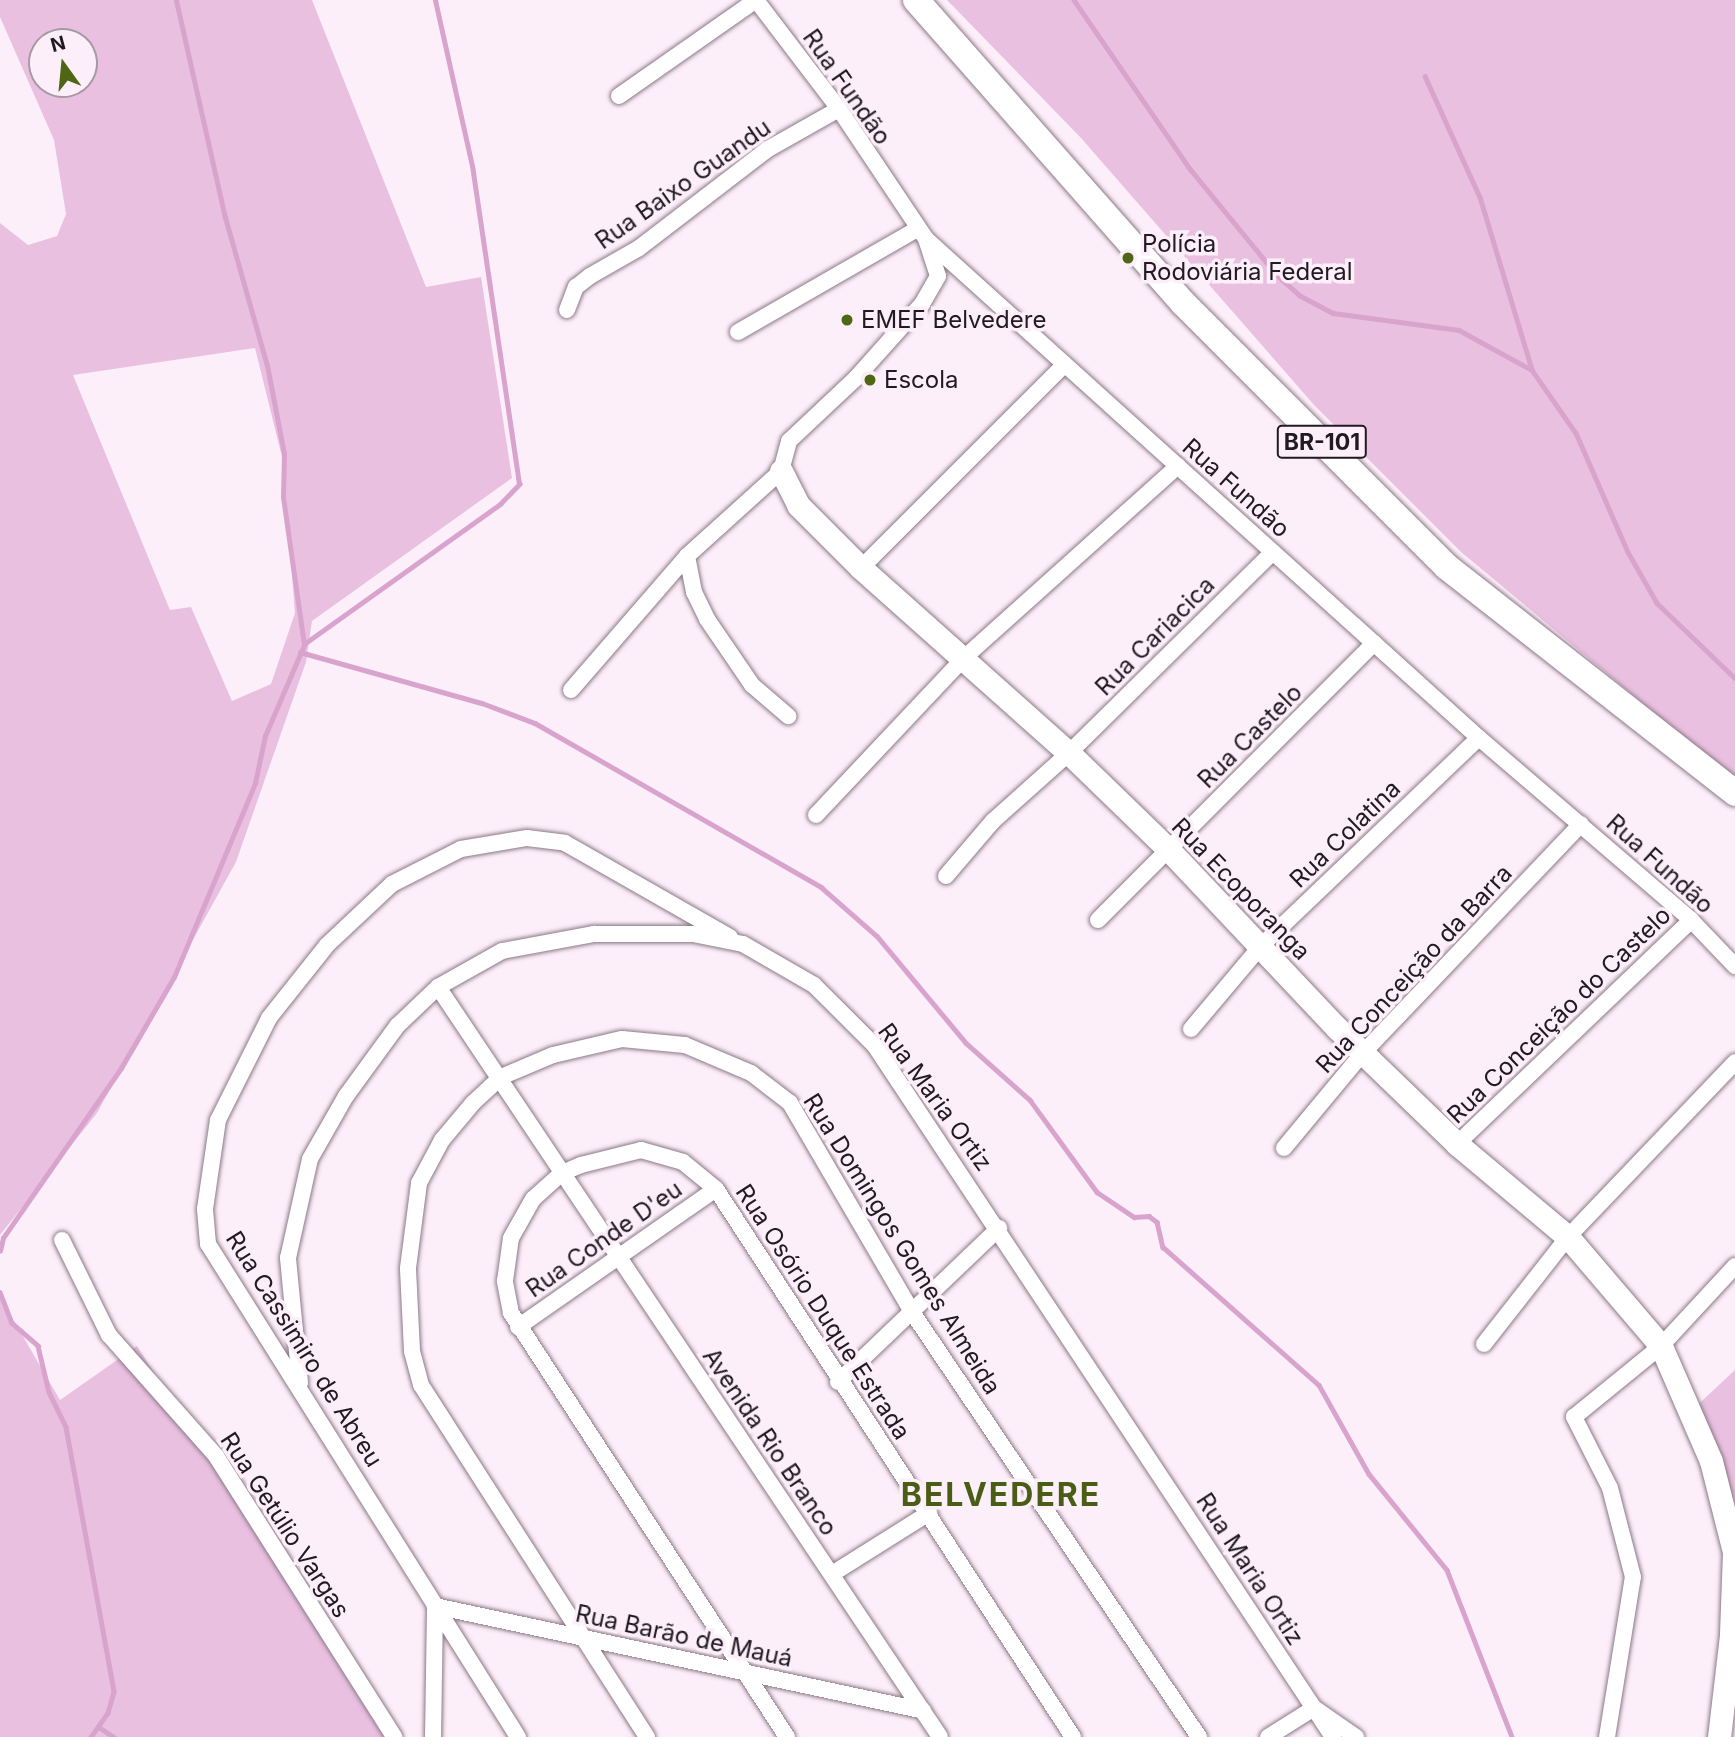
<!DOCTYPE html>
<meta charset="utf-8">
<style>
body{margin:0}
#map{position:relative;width:1735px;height:1737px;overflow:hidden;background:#fdeffa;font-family:Inter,sans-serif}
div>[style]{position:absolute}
.green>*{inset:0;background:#eac0e0}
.stream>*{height:4.5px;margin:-2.25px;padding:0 2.25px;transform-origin:2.25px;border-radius:2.25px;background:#d8a3cc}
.roads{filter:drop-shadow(0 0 2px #8c7887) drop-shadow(0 0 2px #8c7887)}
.street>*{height:16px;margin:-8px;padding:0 8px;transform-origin:8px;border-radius:8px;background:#fff}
.secondary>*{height:23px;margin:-11.5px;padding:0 11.5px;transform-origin:11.5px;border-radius:11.5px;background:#fff}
.primary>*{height:26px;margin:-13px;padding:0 13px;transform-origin:13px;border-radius:13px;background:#fff}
.dots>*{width:19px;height:19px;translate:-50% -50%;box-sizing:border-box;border:4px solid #fdeffa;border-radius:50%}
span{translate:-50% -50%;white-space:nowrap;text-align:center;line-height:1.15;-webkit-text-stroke:7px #fdeffa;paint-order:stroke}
.shield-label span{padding:2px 5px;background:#fdeffa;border:2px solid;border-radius:5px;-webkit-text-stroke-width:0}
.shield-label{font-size:23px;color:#211a20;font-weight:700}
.street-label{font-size:24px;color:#211a20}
.poi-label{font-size:24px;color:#211a20}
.left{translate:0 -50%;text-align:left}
.district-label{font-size:32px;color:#495d14;font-weight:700;letter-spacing:2px}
.north{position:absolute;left:28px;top:28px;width:70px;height:70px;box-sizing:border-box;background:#fdeffa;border:2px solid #a59aa3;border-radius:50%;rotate:345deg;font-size:19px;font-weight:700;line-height:28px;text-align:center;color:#211a20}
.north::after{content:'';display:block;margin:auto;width:24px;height:32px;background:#4f6615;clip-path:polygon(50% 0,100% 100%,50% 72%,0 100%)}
</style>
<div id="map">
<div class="green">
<i style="clip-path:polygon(evenodd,0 0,312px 0,426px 287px,481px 277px,512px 478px,312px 621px,306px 662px,236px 862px,97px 1113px,0 1235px,0 223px,28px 245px,57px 236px,66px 214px,54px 140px,0 17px,0 0,42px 42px,84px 42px,84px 84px,42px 84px,42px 42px,0 0,255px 348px,283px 461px,295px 613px,271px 684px,232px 701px,191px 607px,170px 610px,73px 375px,255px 348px)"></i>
<i style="clip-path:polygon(947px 0,1735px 0,1735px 780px,1461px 552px,1314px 405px,1081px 138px)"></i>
<i style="clip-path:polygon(0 1297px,60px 1400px,137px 1346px,384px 1737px,0 1737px)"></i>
<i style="clip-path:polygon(1735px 1370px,1735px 1579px,1691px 1411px)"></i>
</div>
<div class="stream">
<i style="left:1074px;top:0;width:206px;rotate:55.5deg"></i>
<i style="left:1191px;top:170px;width:134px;rotate:50.7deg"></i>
<i style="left:1276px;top:274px;width:31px;rotate:42deg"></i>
<i style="left:1299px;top:295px;width:38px;rotate:28deg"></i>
<i style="left:1333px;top:313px;width:127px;rotate:7.7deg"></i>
<i style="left:1459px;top:330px;width:83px;rotate:28.7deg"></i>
<i style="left:1532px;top:370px;width:77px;rotate:55.1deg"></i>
<i style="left:1576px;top:433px;width:130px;rotate:66.4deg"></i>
<i style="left:1628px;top:552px;width:59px;rotate:60.4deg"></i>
<i style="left:1657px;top:603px;width:108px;rotate:43.9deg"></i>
<i style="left:1425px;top:76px;width:133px;rotate:65.6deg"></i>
<i style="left:1480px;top:197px;width:180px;rotate:73.2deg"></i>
<i style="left:304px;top:644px;width:241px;rotate:-35.5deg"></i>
<i style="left:500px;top:504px;width:28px;rotate:-46deg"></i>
<i style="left:519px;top:484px;width:321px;rotate:-98.4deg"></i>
<i style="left:472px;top:166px;width:170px;rotate:-102.6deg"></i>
<i style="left:300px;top:652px;width:189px;rotate:15.7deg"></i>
<i style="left:482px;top:703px;width:57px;rotate:20.7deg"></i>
<i style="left:535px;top:723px;width:330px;rotate:29.8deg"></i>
<i style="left:821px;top:887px;width:74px;rotate:41.2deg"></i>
<i style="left:877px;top:936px;width:139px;rotate:50.2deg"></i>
<i style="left:966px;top:1043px;width:86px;rotate:41.7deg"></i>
<i style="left:1030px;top:1100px;width:114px;rotate:53.9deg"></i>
<i style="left:1097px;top:1192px;width:45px;rotate:34deg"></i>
<i style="left:1134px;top:1217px;width:15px;rotate:-4deg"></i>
<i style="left:1149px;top:1216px;width:10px;rotate:37deg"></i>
<i style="left:1157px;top:1222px;width:26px;rotate:77deg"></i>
<i style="left:1163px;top:1247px;width:208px;rotate:41.5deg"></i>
<i style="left:1319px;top:1385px;width:102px;rotate:60.7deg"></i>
<i style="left:1369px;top:1474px;width:124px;rotate:50.9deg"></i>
<i style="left:1447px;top:1570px;width:179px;rotate:68.7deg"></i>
<i style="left:0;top:1251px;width:13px;rotate:-77deg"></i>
<i style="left:3px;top:1238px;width:207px;rotate:-55.2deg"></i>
<i style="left:121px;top:1068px;width:105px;rotate:-59.8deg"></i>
<i style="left:174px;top:977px;width:210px;rotate:-67.3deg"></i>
<i style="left:255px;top:783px;width:48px;rotate:-78deg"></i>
<i style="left:265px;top:736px;width:99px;rotate:-66.8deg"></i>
<i style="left:304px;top:645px;width:149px;rotate:-98.1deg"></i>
<i style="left:283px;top:497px;width:43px;rotate:-88.7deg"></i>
<i style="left:284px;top:454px;width:90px;rotate:-100.9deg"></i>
<i style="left:267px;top:366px;width:154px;rotate:-105.8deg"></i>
<i style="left:225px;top:218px;width:223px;rotate:-102.7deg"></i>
<i style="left:0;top:1292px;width:33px;rotate:69deg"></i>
<i style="left:12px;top:1323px;width:35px;rotate:41deg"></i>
<i style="left:38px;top:1346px;width:47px;rotate:76.6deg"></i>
<i style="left:49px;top:1392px;width:39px;rotate:64deg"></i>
<i style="left:66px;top:1427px;width:269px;rotate:79.7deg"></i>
<i style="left:114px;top:1692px;width:22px;rotate:106deg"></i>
<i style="left:108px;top:1713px;width:29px;rotate:125deg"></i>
<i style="left:99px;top:1727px;width:18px;rotate:34deg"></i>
</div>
<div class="roads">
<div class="street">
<i style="left:756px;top:0;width:137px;rotate:52.7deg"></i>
<i style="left:839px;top:109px;width:156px;rotate:56.2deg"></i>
<i style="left:926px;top:239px;width:745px;rotate:42.06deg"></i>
<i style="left:1479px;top:738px;width:279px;rotate:40.6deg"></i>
<i style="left:1691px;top:920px;width:64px;rotate:46.3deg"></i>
<i style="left:619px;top:96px;width:167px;rotate:-35deg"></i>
<i style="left:567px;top:310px;width:25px;rotate:-69deg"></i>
<i style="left:576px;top:287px;width:18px;rotate:-38deg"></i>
<i style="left:590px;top:276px;width:56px;rotate:-29.7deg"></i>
<i style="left:639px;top:248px;width:163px;rotate:-37.5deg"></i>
<i style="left:768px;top:149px;width:81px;rotate:-29.4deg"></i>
<i style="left:738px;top:332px;width:207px;rotate:-29.9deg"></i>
<i style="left:687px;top:556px;width:37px;rotate:79deg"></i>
<i style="left:694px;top:592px;width:30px;rotate:64deg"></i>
<i style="left:707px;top:619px;width:80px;rotate:55.7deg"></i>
<i style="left:752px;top:685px;width:48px;rotate:40.7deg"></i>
<i style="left:861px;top:568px;width:288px;rotate:-45deg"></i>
<i style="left:571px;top:690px;width:177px;rotate:-49.1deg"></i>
<i style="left:687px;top:556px;width:127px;rotate:-42.1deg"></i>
<i style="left:781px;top:471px;width:31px;rotate:-75deg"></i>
<i style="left:789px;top:441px;width:91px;rotate:-43.2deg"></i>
<i style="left:855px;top:379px;width:101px;rotate:-48.2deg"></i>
<i style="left:922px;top:304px;width:32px;rotate:-60deg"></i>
<i style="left:938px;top:276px;width:36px;rotate:-108deg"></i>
<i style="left:816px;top:815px;width:217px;rotate:-46.7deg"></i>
<i style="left:965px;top:657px;width:286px;rotate:-41.9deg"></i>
<i style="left:946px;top:876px;width:72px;rotate:-49.5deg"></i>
<i style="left:993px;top:821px;width:102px;rotate:-41.8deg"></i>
<i style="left:1069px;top:753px;width:286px;rotate:-44.6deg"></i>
<i style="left:1098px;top:920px;width:391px;rotate:-45.1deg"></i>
<i style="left:438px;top:987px;width:902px;rotate:56.2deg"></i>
<i style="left:1191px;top:1029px;width:109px;rotate:-49.9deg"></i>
<i style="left:1261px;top:946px;width:301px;rotate:-43.7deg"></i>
<i style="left:1457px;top:1144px;width:324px;rotate:-43.7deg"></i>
<i style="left:1284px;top:1148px;width:124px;rotate:-50.3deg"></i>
<i style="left:1363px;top:1053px;width:316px;rotate:-46.4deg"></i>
<i style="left:62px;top:1240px;width:106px;rotate:63.7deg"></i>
<i style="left:109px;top:1335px;width:162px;rotate:48.5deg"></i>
<i style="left:216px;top:1456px;width:333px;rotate:57.6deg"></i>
<i style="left:518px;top:1327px;width:241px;rotate:-34.9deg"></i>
<i style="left:1484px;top:1344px;width:136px;rotate:-51.9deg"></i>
<i style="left:1568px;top:1237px;width:242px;rotate:-46.3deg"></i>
<i style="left:838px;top:1382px;width:223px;rotate:-43.7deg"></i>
<i style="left:300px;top:1383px;width:126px;rotate:-95.5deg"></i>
<i style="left:288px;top:1258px;width:101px;rotate:-77.5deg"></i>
<i style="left:310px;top:1159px;width:73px;rotate:-60.3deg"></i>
<i style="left:346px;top:1096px;width:87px;rotate:-53.9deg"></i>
<i style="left:397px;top:1026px;width:57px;rotate:-43.6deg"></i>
<i style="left:438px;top:987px;width:73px;rotate:-29.4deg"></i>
<i style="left:502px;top:951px;width:94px;rotate:-10.5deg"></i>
<i style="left:594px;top:934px;width:99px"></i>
<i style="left:693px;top:934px;width:51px;rotate:11.3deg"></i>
<i style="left:743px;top:944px;width:82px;rotate:30deg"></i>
<i style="left:814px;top:985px;width:86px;rotate:45deg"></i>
<i style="left:875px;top:1046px;width:829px;rotate:56.46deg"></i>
<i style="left:832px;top:1574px;width:115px;rotate:-32.2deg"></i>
<i style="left:433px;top:1737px;width:131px;rotate:-89.1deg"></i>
<i style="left:435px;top:1606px;width:499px;rotate:12.1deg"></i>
<i style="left:518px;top:1737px;width:582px;rotate:-122.16deg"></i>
<i style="left:208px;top:1244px;width:35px;rotate:-95deg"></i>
<i style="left:205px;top:1209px;width:90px;rotate:-81.7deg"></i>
<i style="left:218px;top:1120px;width:114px;rotate:-63.4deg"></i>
<i style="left:269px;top:1018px;width:93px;rotate:-51.5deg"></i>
<i style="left:327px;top:945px;width:89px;rotate:-43.2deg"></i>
<i style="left:392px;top:884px;width:77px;rotate:-26.9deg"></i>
<i style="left:461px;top:849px;width:67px;rotate:-9.5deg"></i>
<i style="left:527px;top:838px;width:38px;rotate:7deg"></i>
<i style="left:565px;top:843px;width:190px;rotate:29.7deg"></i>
<i style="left:647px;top:1737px;width:418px;rotate:-122.7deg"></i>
<i style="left:421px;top:1385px;width:35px;rotate:-105deg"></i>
<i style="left:412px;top:1351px;width:83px;rotate:-92.8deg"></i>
<i style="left:408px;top:1268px;width:86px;rotate:-82.6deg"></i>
<i style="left:419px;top:1183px;width:49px;rotate:-61.9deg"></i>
<i style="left:442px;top:1140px;width:48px;rotate:-50deg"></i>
<i style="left:473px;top:1103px;width:38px;rotate:-43deg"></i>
<i style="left:501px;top:1077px;width:56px;rotate:-22.9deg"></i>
<i style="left:553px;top:1055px;width:71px;rotate:-13.1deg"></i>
<i style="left:622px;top:1039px;width:63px;rotate:5.4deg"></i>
<i style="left:685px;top:1045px;width:72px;rotate:23deg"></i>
<i style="left:751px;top:1073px;width:49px;rotate:37.6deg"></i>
<i style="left:790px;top:1103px;width:242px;rotate:59.7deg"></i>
<i style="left:912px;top:1312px;width:513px;rotate:55.97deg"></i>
<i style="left:787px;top:1737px;width:506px;rotate:-123.06deg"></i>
<i style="left:511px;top:1313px;width:33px;rotate:-101deg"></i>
<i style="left:505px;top:1281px;width:43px;rotate:-82.1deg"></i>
<i style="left:511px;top:1238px;width:45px;rotate:-60.6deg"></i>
<i style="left:533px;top:1199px;width:39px;rotate:-42deg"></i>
<i style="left:562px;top:1173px;width:21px;rotate:-23deg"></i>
<i style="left:581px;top:1165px;width:62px;rotate:-14deg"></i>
<i style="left:641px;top:1150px;width:44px;rotate:15.9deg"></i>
<i style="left:683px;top:1162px;width:43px;rotate:39.3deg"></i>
<i style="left:716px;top:1189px;width:654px;rotate:56.92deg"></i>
<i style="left:1268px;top:1737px;width:54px;rotate:-32.2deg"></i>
<i style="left:1314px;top:1708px;width:51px;rotate:34.6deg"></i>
<i style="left:1607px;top:1737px;width:162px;rotate:-80.8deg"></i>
<i style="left:1633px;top:1577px;width:92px;rotate:-104.5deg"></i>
<i style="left:1610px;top:1488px;width:80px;rotate:-116.9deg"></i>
<i style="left:1574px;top:1417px;width:112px;rotate:-39.2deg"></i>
<i style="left:1661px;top:1346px;width:109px;rotate:-47.2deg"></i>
</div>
<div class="secondary">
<i style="left:781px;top:471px;width:38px;rotate:63deg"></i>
<i style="left:798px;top:505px;width:89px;rotate:45deg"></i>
<i style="left:861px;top:568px;width:278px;rotate:41.7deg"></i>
<i style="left:1069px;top:753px;width:139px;rotate:44.1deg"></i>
<i style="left:1169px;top:850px;width:245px;rotate:46.7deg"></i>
<i style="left:1337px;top:1028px;width:167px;rotate:44deg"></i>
<i style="left:1457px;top:1144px;width:145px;rotate:40deg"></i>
<i style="left:1568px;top:1237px;width:143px;rotate:49.5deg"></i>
<i style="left:1661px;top:1346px;width:125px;rotate:66.5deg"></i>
<i style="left:1711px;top:1461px;width:94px;rotate:75.8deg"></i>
<i style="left:1734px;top:1552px;width:83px;rotate:92.1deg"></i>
<i style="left:1731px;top:1635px;width:103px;rotate:96.7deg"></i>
</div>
<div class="primary">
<i style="left:916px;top:0;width:404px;rotate:48.6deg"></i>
<i style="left:1183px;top:303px;width:373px;rotate:45deg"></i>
<i style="left:1447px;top:567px;width:366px;rotate:38.1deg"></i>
</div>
</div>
<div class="dots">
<i style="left:1128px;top:258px;background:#4f6615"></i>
<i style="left:847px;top:320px;background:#4f6615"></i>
<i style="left:870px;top:380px;background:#4f6615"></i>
</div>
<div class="shield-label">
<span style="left:1322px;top:442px">BR-101</span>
</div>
<div class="street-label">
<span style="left:847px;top:87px;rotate:55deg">Rua Fundão</span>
<span style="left:683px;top:184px;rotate:-35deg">Rua Baixo Guandu</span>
<span style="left:1236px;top:488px;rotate:42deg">Rua Fundão</span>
<span style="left:1155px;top:636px;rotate:-45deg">Rua Cariacica</span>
<span style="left:1250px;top:736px;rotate:-45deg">Rua Castelo</span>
<span style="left:1345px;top:834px;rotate:-44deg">Rua Colatina</span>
<span style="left:1660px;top:864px;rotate:42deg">Rua Fundão</span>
<span style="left:1241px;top:889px;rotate:46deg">Rua Ecoporanga</span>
<span style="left:1414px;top:969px;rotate:-47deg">Rua Conceição da Barra</span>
<span style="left:1559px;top:1015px;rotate:-44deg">Rua Conceição do Castelo</span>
<span style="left:935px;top:1097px;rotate:54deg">Rua Maria Ortiz</span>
<span style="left:604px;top:1239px;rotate:-35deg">Rua Conde D'eu</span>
<span style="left:902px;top:1244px;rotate:58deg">Rua Domingos Gomes Almeida</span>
<span style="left:823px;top:1312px;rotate:57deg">Rua Osório Duque Estrada</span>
<span style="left:304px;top:1349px;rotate:58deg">Rua Cassimiro de Abreu</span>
<span style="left:770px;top:1442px;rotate:56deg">Avenida Rio Branco</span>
<span style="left:285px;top:1525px;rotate:57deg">Rua Getúlio Vargas</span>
<span style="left:1250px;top:1569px;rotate:57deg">Rua Maria Ortiz</span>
<span style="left:684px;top:1636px;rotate:12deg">Rua Barão de Mauá</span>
</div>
<div class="poi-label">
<span class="left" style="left:1142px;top:258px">Polícia<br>Rodoviária Federal</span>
<span class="left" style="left:861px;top:320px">EMEF Belvedere</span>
<span class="left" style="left:884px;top:380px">Escola</span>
</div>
<div class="district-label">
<span style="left:1001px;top:1495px">BELVEDERE</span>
</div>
<div class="north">N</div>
</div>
